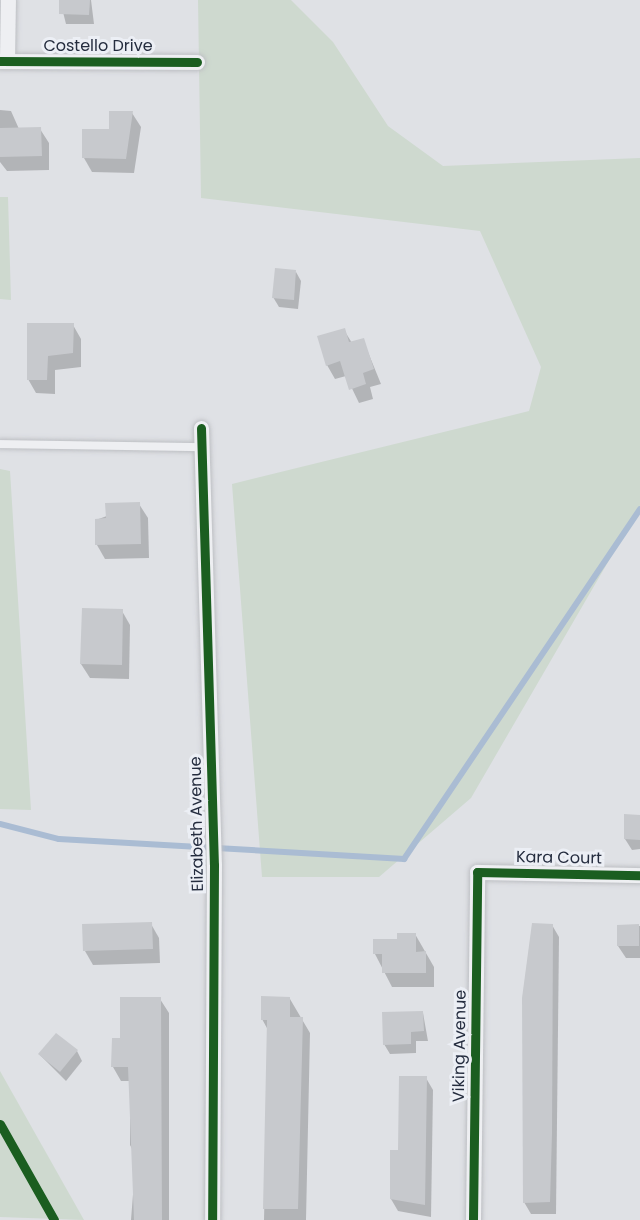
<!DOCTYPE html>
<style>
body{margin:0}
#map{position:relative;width:640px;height:1220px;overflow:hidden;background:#dfe1e5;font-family:Poppins,sans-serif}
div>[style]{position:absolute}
.green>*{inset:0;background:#ced9cf}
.shadow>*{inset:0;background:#0003}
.stream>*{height:6px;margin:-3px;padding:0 3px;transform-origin:3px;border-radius:3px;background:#aabcd3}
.building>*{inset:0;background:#c7c9cd}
.roads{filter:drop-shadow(0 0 2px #bdbfc3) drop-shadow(0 0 2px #bdbfc3)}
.service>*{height:8px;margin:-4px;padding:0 4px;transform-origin:4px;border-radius:4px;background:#eeeff2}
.minor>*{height:15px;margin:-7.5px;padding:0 7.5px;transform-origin:7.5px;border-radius:7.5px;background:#eeeff2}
.cycleway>*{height:9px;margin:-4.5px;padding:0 4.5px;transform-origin:4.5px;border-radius:4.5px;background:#1b5e20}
span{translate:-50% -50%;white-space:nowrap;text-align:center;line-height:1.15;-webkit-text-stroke:6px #eceff5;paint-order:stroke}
.street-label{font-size:16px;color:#252d3f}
</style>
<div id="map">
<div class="green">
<i style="clip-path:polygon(198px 0,291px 0,333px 42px,388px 126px,443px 166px,640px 158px,640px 507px,471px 798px,379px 877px,262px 877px,232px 484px,529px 411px,541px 367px,480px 231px,201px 198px)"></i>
<i style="clip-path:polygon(0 197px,8px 197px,11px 300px,0 299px)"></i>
<i style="clip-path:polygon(0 469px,10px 471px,31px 810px,0 809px)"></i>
<i style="clip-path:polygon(0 1071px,84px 1220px,0 1217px)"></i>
</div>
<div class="shadow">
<i style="clip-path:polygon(60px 0,91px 0,94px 24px,66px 24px)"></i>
<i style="clip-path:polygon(0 110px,11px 111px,19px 129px,40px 129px,49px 143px,49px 170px,7px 171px,0 162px)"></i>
<i style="clip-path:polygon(132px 113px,141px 127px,134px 173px,92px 172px,84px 158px)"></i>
<i style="clip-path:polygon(296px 272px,301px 281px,298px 309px,279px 307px,273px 297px)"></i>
<i style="clip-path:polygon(73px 325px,81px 339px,81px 367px,55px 370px,55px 394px,36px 393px,28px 379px)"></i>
<i style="clip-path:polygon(344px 330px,352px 343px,363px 340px,381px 384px,370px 387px,373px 399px,359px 403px,346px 376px,335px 379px,327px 365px)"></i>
<i style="clip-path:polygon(139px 504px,148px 518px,149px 558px,105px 559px,97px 545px,96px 520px)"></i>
<i style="clip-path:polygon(122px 611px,130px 625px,129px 679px,90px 678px,81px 664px)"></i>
<i style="clip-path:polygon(640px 816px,640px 849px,632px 850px,625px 839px)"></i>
<i style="clip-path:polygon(151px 924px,159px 938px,160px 963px,93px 965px,85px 951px)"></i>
<i style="clip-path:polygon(552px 925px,559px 937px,556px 1214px,531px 1214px,524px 1202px)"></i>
<i style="clip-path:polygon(618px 926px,640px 926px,640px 958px,626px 958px,618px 946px)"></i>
<i style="clip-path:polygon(415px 934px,434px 967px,434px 987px,392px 987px,375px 954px)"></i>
<i style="clip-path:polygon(160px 999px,169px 1013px,169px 1220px,131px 1220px,136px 1156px,130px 1145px,130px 1081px,121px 1081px,113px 1067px,121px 1040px)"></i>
<i style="clip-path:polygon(290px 999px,310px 1033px,306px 1220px,264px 1220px,268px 1030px,262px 1019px)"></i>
<i style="clip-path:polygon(423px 1013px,428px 1041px,416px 1041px,416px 1053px,390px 1054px,384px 1044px)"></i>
<i style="clip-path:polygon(77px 1051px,82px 1061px,66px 1081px,40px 1055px)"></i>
<i style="clip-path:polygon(426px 1078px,433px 1090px,431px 1217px,398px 1211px,391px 1199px,399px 1152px)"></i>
</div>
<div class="stream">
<i style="left:0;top:824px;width:61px;rotate:14.3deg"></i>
<i style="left:59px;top:839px;width:346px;rotate:3.3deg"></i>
<i style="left:404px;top:859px;width:422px;rotate:-56deg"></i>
</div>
<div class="building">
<i style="clip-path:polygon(59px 0,90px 0,89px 15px,59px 14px)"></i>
<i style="clip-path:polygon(109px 111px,133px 111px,126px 159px,82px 158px,82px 129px,109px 129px)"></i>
<i style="clip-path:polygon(41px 127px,42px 156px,0 157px,0 128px)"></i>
<i style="clip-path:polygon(275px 268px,296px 270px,294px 300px,272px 298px)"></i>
<i style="clip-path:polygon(27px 323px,74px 323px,73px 353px,48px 356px,47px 380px,27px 380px)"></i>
<i style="clip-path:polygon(345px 328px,349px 342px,364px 338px,374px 369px,363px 373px,366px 384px,349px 390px,340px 361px,326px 366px,317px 336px)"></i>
<i style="clip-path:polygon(140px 502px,141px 544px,95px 545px,95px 519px,106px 518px,105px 503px)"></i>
<i style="clip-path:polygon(82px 608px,123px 609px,122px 665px,80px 664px)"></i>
<i style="clip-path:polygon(624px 814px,640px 815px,640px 840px,624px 839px)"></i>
<i style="clip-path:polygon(152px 922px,153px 949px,83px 951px,82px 924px)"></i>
<i style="clip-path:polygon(532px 923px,553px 924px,552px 1133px,550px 1202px,523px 1203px,522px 998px)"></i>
<i style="clip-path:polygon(639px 924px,639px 946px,617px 946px,617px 925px)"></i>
<i style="clip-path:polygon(397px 933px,416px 933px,416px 952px,426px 951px,426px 973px,382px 973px,382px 954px,373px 954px,373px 939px,397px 939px)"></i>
<i style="clip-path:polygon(261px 996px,290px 997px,290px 1017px,303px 1017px,298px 1209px,263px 1209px,267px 1020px,261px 1020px)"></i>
<i style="clip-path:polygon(120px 997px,161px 997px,162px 1220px,134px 1220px,128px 1067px,111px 1067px,112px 1038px,120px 1038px)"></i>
<i style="clip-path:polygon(423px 1011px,424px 1031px,411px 1032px,411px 1044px,383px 1045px,382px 1012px)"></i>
<i style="clip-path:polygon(56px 1033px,78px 1050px,60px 1072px,38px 1054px)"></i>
<i style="clip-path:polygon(399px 1076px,427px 1076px,425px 1205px,390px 1199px,390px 1150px,398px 1150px)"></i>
</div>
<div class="roads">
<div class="service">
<i style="left:0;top:444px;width:202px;rotate:0.9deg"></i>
</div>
<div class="minor">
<i style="left:0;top:61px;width:197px;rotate:0.3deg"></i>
<i style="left:7px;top:61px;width:61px;rotate:-89.1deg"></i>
<i style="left:201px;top:428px;width:437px;rotate:88.3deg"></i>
<i style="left:214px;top:865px;width:355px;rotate:90.3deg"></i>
<i style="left:473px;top:1220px;width:348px;rotate:-89.3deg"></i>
<i style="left:477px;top:872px;width:163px;rotate:1.1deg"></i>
</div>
</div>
<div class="cycleway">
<i style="left:0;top:61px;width:197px;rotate:0.3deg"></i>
<i style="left:201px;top:428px;width:437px;rotate:88.3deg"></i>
<i style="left:214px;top:865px;width:355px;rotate:90.3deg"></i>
<i style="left:0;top:1124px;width:110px;rotate:60.6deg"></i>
<i style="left:473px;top:1220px;width:348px;rotate:-89.3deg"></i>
<i style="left:477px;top:872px;width:163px;rotate:1.1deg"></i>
</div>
<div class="street-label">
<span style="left:98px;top:46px">Costello Drive</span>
<span style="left:197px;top:824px;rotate:-91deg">Elizabeth Avenue</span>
<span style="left:559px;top:858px;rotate:1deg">Kara Court</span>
<span style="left:460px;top:1046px;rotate:-89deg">Viking Avenue</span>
</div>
</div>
